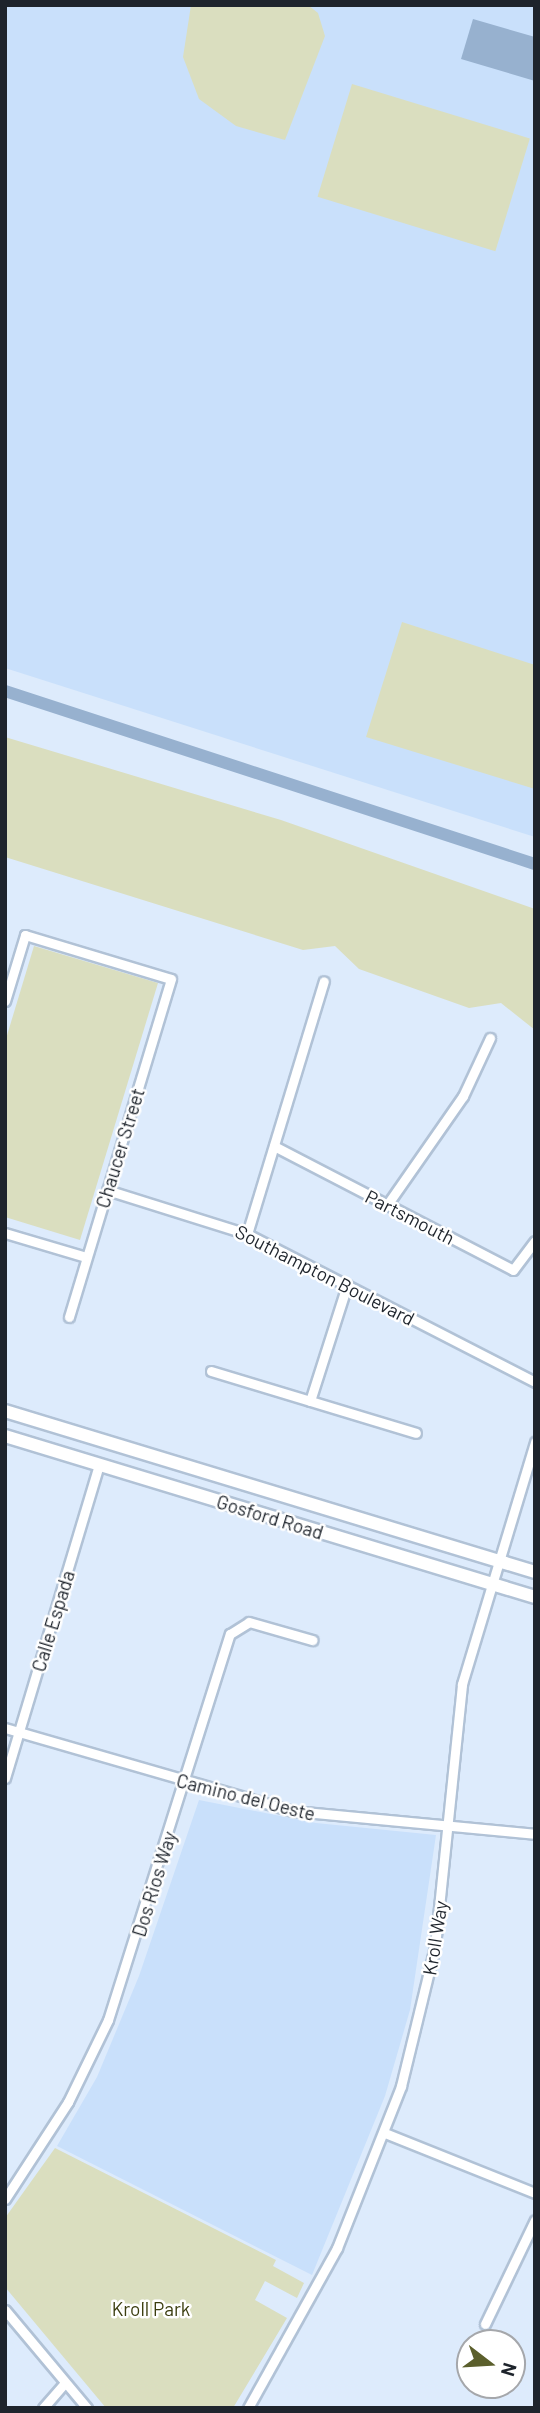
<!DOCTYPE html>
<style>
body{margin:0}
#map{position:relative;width:540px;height:2413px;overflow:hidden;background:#ddebfc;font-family:Barlow,sans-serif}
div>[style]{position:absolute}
.built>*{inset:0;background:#c9e0fb}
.green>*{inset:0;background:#dadebf;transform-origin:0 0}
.water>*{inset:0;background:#97b1cf}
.canal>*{height:12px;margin:-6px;padding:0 6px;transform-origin:6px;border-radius:6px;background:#97b1cf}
.roads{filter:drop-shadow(2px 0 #b1c2d6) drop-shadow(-2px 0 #b1c2d6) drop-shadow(0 2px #b1c2d6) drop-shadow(0 -2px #b1c2d6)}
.minor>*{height:9px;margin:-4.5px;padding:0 4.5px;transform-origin:4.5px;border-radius:4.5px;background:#fff}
.secondary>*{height:12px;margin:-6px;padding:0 6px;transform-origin:6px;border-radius:6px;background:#fff}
span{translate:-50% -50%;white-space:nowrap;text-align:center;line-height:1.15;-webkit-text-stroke:5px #fff;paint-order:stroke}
.street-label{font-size:19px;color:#1e242c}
.park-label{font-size:19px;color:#3b3d0f}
.frame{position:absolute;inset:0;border:7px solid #1e242c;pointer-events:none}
.north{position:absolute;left:456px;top:2329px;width:70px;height:70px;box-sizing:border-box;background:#fff;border:2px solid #a5a7ab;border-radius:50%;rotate:107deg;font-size:19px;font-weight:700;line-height:28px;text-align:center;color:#1e242c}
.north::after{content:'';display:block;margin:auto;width:24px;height:32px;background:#5b5f2c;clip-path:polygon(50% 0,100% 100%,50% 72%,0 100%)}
</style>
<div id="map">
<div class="built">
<div style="clip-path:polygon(5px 5px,535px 5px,535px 837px,5px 668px)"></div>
<div style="clip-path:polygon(199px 1800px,316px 1823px,436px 1835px,410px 2010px,385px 2096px,312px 2275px,57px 2146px,97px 2077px,139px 1976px)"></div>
</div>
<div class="green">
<div style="clip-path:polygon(191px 5px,308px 5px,318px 13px,325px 36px,285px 140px,236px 126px,199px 99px,183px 57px)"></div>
<div style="left:352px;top:84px;width:186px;height:118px;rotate:17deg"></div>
<div style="clip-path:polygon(402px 622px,535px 665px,535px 789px,366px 737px)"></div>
<div style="clip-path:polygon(5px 737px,281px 820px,535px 909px,535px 1030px,501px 1003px,469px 1008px,359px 969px,335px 946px,303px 950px,5px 857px)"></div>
<div style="clip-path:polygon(34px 946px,158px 983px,80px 1240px,5px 1217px,5px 1042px)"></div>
<div style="clip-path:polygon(55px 2148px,276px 2260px,273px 2266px,304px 2283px,297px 2298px,265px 2281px,255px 2300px,287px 2318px,233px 2408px,106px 2408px,5px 2287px,5px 2218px)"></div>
</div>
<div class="water">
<div style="clip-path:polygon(473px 19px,535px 37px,535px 81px,461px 59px)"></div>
</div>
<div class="canal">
<div style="left:5px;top:691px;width:558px;rotate:18.08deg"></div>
</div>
<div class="roads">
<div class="minor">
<div style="left:5px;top:1001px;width:69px;rotate:-73.1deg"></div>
<div style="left:25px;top:935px;width:152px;rotate:16.8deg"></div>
<div style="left:171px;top:979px;width:353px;rotate:106.8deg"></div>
<div style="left:274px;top:1146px;width:269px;rotate:27.4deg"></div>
<div style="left:513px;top:1270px;width:36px;rotate:-53deg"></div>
<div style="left:107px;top:1190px;width:147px;rotate:17.4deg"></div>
<div style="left:247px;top:1234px;width:324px;rotate:27.2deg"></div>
<div style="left:387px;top:1205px;width:133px;rotate:-55.1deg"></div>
<div style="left:463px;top:1096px;width:64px;rotate:-65deg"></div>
<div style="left:5px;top:1233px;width:84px;rotate:16.5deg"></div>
<div style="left:247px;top:1234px;width:264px;rotate:-73.1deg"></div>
<div style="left:211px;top:1371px;width:214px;rotate:16.8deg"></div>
<div style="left:310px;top:1401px;width:122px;rotate:-72.3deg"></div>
<div style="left:5px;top:1728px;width:300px;rotate:16.1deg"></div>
<div style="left:293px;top:1811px;width:243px;rotate:5.4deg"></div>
<div style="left:5px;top:1778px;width:328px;rotate:-73.3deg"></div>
<div style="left:385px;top:2133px;width:162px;rotate:21.8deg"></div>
<div style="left:5px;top:2199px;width:116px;rotate:-57deg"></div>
<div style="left:68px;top:2102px;width:91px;rotate:-64deg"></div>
<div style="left:108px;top:2020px;width:405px;rotate:-72.5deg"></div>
<div style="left:230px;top:1634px;width:22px;rotate:-32deg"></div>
<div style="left:249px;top:1622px;width:66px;rotate:15.9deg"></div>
<div style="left:5px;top:2310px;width:128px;rotate:50.1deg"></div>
<div style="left:485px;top:2324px;width:115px;rotate:-64.3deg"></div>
<div style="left:43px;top:2408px;width:32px;rotate:-49deg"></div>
<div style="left:248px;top:2408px;width:183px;rotate:-60.9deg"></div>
<div style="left:337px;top:2248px;width:174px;rotate:-68.4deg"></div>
<div style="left:401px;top:2086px;width:144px;rotate:-76.3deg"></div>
<div style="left:435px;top:1946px;width:263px;rotate:-84.1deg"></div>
<div style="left:462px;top:1684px;width:253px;rotate:-73.2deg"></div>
</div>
<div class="secondary">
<div style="left:5px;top:1411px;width:554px;rotate:16.9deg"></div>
<div style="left:5px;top:1436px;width:554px;rotate:16.9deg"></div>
</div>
</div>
<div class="street-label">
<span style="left:120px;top:1148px;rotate:-73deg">Chaucer Street</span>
<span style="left:410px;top:1217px;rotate:27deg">Partsmouth</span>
<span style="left:325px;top:1275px;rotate:27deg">Southampton Boulevard</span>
<span style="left:270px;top:1517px;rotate:17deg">Gosford Road</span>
<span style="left:53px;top:1621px;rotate:-73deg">Calle Espada</span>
<span style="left:246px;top:1797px;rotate:14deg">Camino del Oeste</span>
<span style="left:154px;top:1884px;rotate:-73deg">Dos Rios Way</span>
<span style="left:435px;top:1938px;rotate:-81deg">Kroll Way</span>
</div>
<div class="park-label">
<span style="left:151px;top:2309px">Kroll Park</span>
</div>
<div class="frame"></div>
<div class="north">N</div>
</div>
